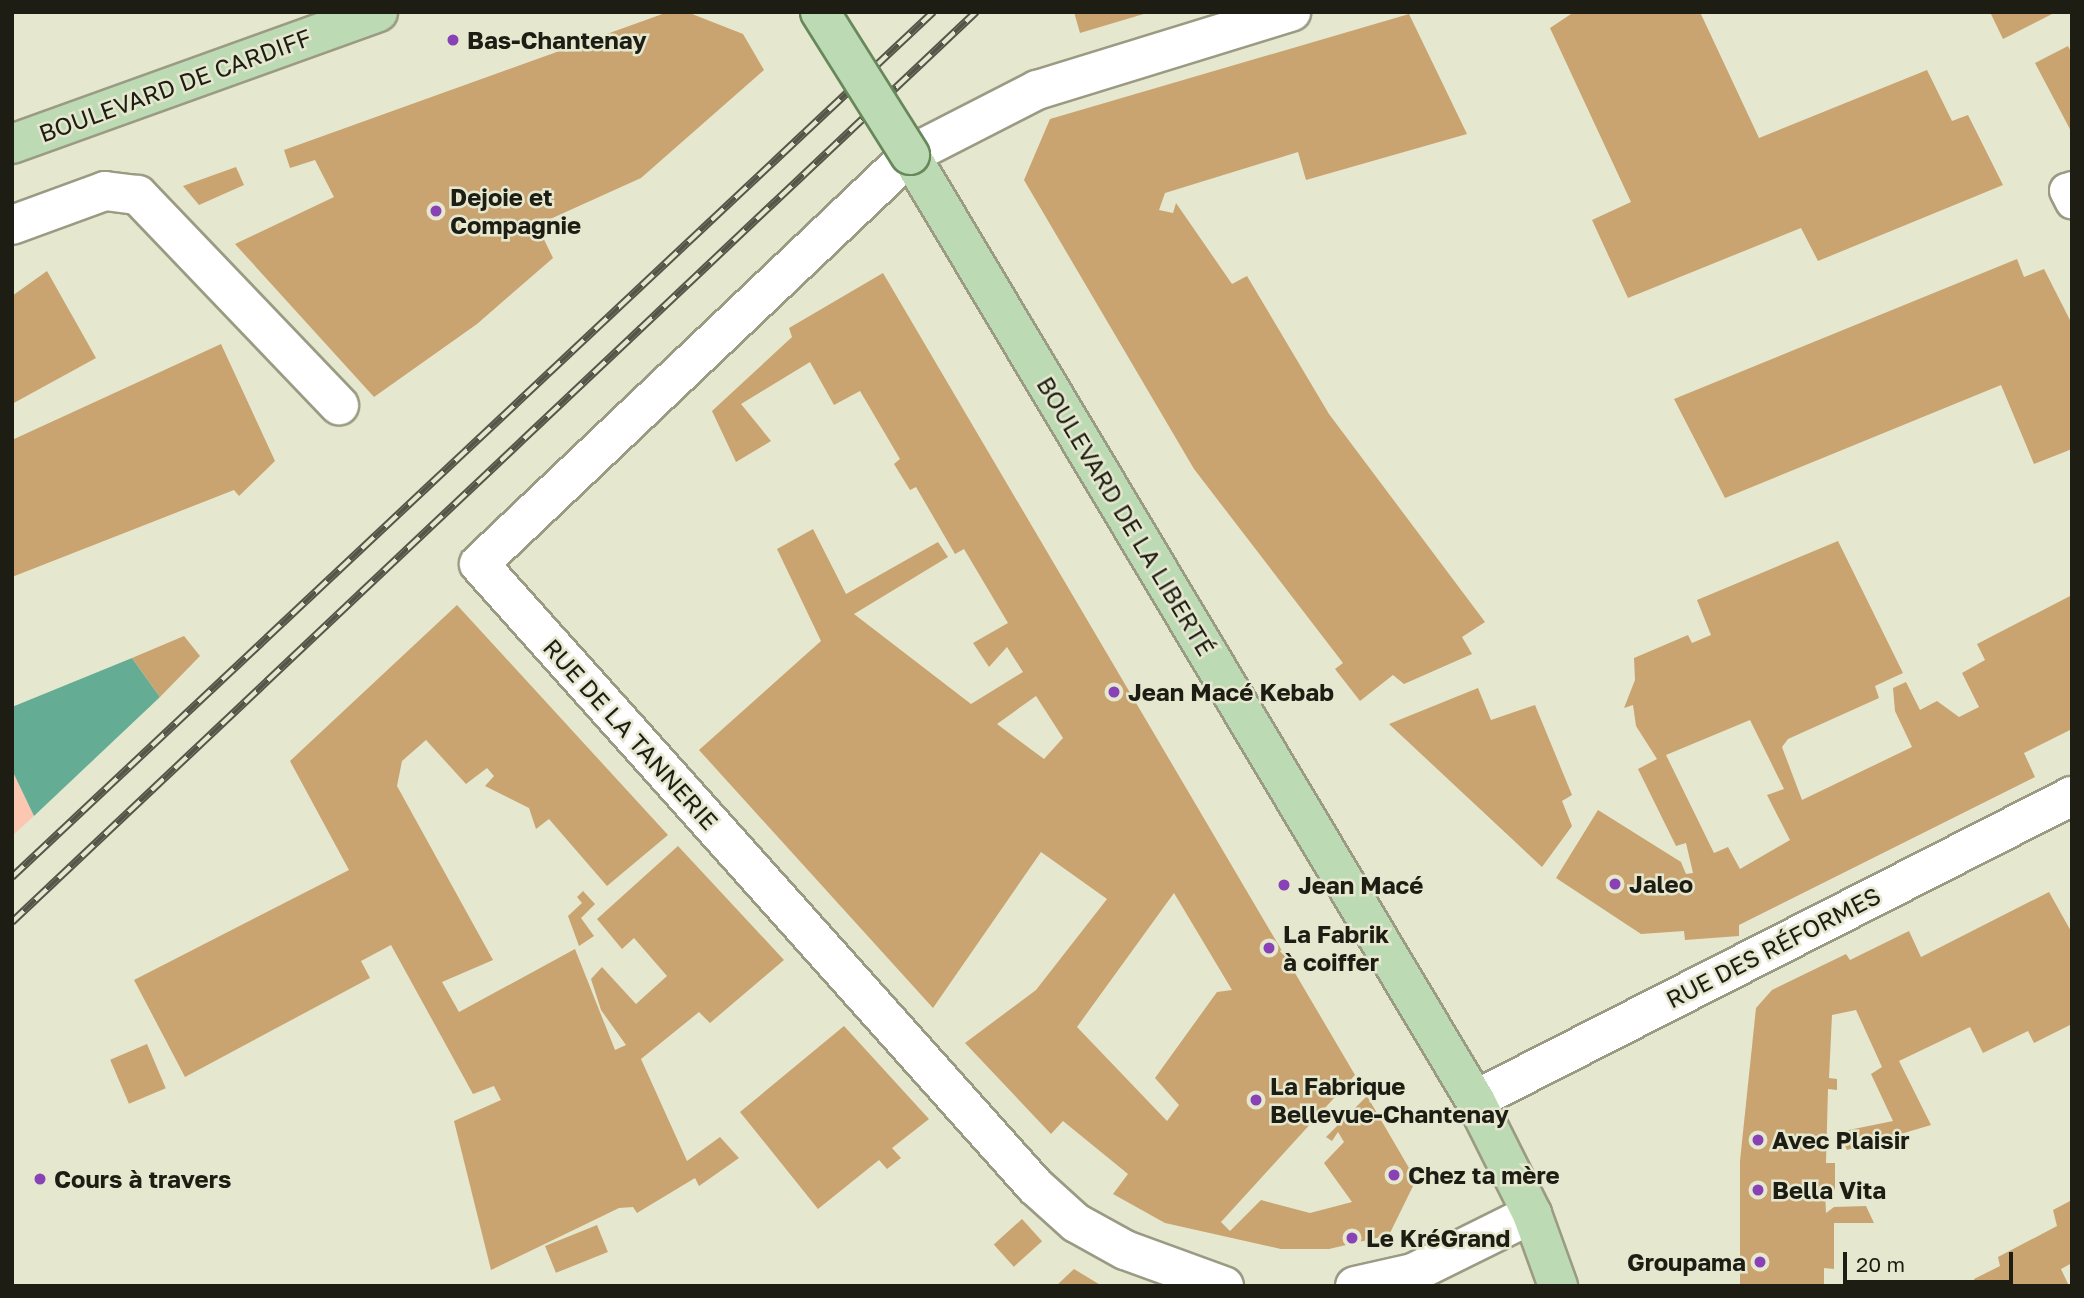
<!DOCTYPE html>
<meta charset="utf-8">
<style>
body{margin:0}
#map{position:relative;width:2084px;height:1298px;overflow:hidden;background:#e6e7cf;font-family:"Golos Text",sans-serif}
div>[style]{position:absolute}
.green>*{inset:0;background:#fcc7b1}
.water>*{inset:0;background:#64ac94}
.building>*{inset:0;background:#c9a470;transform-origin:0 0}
.roads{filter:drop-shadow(2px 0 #9b9b84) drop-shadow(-2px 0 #9b9b84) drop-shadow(0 2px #9b9b84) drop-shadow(0 -2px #9b9b84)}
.service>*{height:33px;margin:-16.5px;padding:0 16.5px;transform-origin:16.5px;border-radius:16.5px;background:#fff}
.minor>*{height:38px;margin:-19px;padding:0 19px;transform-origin:19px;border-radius:19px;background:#fff}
.primary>*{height:38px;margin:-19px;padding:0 19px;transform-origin:19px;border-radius:19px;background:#bcdab3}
.rail>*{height:8px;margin-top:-4px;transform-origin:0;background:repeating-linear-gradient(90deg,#e6e7cf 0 16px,#555648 0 32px);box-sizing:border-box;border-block:2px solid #555648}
.bridges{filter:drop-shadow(2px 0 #67885b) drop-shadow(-2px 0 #67885b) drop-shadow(0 2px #67885b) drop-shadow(0 -2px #67885b)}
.primary-bridge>*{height:38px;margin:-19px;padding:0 19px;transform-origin:19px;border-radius:19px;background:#bcdab3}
.dots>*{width:19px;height:19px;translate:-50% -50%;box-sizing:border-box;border:4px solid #e6e7cf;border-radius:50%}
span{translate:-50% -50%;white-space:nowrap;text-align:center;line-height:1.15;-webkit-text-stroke:5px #e6e7cf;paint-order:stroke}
.poi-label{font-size:24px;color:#1d1d14;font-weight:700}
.left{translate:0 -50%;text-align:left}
.right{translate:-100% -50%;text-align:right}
.street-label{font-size:24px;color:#1d1d14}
.frame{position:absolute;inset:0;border:14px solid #1d1d14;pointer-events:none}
.scale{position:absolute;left:1843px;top:1252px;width:170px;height:32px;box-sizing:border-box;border:4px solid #1d1d14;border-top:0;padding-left:9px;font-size:21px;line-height:24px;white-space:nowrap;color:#1d1d14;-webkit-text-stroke:5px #e6e7cf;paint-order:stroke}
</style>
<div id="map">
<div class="green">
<div style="clip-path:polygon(12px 770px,34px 816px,12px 836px)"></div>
</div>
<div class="water">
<div style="clip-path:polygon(132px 658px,160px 697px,34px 816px,12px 770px,12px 707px)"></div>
</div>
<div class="building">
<div style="clip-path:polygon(668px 12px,687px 12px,743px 34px,764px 70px,641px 178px,537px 225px,553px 258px,477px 324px,374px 397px,235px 244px,334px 197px,315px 160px,290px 168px,284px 150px)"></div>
<div style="clip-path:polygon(1074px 12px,1147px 12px,1147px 13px,1080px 33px)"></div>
<div style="clip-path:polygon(1574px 12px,1700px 12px,1759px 138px,1927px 70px,1952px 121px,1968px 115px,2003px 185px,1818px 261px,1801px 228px,1628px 298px,1592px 220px,1631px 202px,1550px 28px)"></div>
<div style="clip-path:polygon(1990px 12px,2056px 12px,2003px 39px)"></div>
<div style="clip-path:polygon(1409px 14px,1467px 134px,1306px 180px,1298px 152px,1165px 193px,1159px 210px,1173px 213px,1176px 203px,1232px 284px,1247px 276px,1329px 414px,1485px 622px,1462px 637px,1472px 654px,1404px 684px,1393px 675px,1360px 701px,1335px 669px,1343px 663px,1194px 469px,1024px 180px,1050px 119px)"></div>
<div style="clip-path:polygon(2068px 46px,2072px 54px,2072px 133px,2035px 63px)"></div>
<div style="clip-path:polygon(236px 167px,244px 185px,199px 205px,183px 186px)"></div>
<div style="clip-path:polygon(2017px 259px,2024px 277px,2044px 269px,2072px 324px,2072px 449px,2034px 464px,2001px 385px,1725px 498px,1674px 399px)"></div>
<div style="clip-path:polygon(47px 271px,96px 358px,12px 404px,12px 296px)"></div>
<div style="clip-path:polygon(evenodd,883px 273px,1355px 1075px,1221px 1222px,1230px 1231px,1261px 1200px,1310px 1213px,1352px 1202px,1324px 1163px,1344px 1142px,1338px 1132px,1332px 1141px,1326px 1137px,1367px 1096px,1416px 1180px,1389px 1235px,1329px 1249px,1281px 1249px,1165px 1223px,1113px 1194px,1128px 1174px,1063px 1121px,1051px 1134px,965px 1043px,1036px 990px,1107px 899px,1041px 852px,933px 1008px,699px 750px,821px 641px,777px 549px,813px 529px,846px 594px,938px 542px,948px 557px,854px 614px,971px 704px,1023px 672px,1007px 647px,989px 667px,973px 643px,1008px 623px,964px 549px,955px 554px,916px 487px,910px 490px,894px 464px,900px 459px,860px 391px,834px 405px,810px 362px,741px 404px,771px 441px,736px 462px,712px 411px,792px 337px,789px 328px,883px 273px,1036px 696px,1063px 738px,1044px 759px,997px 724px,1036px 696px,883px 273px,1174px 893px,1232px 990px,1217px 992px,1155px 1078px,1179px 1105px,1167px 1121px,1077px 1027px,1174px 893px)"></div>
<div style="clip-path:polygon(221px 344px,275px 461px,239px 496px,234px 490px,12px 577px,12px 440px)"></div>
<div style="clip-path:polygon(evenodd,1838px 541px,1903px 673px,1875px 686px,1879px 698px,1788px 739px,1782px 747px,1802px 800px,1912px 747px,1895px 711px,1893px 688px,1906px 682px,1920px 710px,1937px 701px,1959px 717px,1979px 707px,1962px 673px,1985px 660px,1977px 644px,2072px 595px,2072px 729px,2024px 753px,2035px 777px,1739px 925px,1739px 936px,1685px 940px,1684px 931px,1641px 934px,1556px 878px,1598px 810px,1681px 862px,1686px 874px,1693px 873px,1686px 843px,1676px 846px,1638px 769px,1657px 759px,1636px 726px,1633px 705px,1624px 708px,1635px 680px,1634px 658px,1688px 635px,1692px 643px,1711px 635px,1697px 600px,1838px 541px,1750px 720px,1784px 789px,1767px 795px,1790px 840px,1740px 869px,1728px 847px,1714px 853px,1666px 755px,1750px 720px)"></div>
<div style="clip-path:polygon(457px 605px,668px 835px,607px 886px,549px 819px,536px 829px,529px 808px,485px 786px,494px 776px,487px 768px,466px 784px,426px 740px,402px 761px,397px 786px,493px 960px,442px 982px,459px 1012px,575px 949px,615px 1050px,626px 1045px,601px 1010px,591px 979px,602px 967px,636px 1004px,667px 976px,634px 938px,622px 949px,597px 919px,678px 846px,784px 960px,710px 1023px,699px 1012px,641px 1059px,687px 1161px,720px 1137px,739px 1158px,699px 1186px,695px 1178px,637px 1213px,633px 1207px,619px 1208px,491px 1270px,454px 1121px,501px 1100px,494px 1086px,473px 1094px,391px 945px,361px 961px,370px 978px,185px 1077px,134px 980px,349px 870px,290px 761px)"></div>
<div style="clip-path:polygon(184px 636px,200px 656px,160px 697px,132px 658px)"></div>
<div style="clip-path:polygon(1478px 688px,1491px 720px,1535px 705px,1572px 795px,1562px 801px,1572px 826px,1542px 867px,1389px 724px)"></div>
<div style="clip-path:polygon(583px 891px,595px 904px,581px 918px,594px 936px,579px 946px,568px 916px,582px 903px,577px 897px)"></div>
<div style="clip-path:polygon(2049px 892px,2072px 933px,2072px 1024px,2034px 1043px,2028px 1031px,1983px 1053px,1970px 1027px,1899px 1061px,1931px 1125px,1847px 1150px,1839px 1132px,1893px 1121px,1871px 1074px,1882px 1067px,1856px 1010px,1832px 1015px,1829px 1078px,1837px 1079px,1837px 1090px,1828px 1089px,1826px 1163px,1835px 1163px,1835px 1190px,1825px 1190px,1826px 1213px,1834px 1207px,1866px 1206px,1874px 1223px,1834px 1223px,1834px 1269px,1824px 1268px,1824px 1286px,1740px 1286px,1740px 1161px,1756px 1008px,1772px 990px,1846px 954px,1850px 960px,1909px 931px,1921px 957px)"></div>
<div style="clip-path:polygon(844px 1026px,929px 1119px,892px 1148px,901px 1158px,887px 1169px,879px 1160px,818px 1209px,740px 1112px)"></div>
<div style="left:147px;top:1044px;width:48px;height:40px;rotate:67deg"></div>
<div style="clip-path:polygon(2072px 1200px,2072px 1263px,2061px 1269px,2069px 1286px,1977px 1286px,1974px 1279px,2000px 1266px,1998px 1257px,2057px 1226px,2053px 1210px)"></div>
<div style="left:1022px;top:1219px;width:30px;height:38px;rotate:48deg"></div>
<div style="left:597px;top:1225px;width:29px;height:56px;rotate:68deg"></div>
<div style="clip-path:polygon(1074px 1269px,1102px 1286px,1056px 1286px)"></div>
</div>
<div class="roads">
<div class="service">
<div style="left:2072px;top:188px;width:6px;rotate:162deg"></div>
<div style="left:2066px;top:190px;width:13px;rotate:63deg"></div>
</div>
<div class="minor">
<div style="left:12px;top:225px;width:99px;rotate:-20.1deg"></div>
<div style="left:105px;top:191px;width:33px;rotate:7deg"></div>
<div style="left:138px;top:195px;width:291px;rotate:46.3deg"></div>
<div style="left:1475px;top:1100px;width:670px;rotate:-26.99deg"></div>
<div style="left:1224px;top:1286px;width:105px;rotate:-160deg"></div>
<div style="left:1125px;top:1250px;width:56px;rotate:-151.1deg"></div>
<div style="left:1076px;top:1223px;width:55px;rotate:-137.9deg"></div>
<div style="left:1035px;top:1186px;width:834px;rotate:-131.79deg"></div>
<div style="left:479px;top:564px;width:594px;rotate:-43.5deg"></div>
<div style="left:910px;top:155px;width:143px;rotate:-27.1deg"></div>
<div style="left:1037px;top:90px;width:266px;rotate:-17.1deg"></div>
<div style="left:1355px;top:1286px;width:59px;rotate:-12.6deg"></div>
<div style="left:1413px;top:1273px;width:133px;rotate:-26.4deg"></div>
</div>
<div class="primary">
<div style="left:12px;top:144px;width:389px;rotate:-19.8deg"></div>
<div style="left:910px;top:155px;width:1101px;rotate:59.13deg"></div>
<div style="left:1475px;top:1100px;width:127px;rotate:63.4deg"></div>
<div style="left:1532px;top:1214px;width:77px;rotate:70.1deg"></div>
</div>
</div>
<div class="rail">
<div style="left:12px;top:877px;width:1264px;rotate:-43.2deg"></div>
<div style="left:12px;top:922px;width:1326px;rotate:-43.35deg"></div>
</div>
<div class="bridges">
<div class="primary-bridge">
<div style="left:820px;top:12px;width:169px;rotate:57.8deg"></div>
</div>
</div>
<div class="dots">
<div style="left:453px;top:40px;background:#8842b6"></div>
<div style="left:436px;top:211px;background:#8842b6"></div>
<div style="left:1114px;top:692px;background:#8842b6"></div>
<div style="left:1615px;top:884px;background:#8842b6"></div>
<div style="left:1284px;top:885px;background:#8842b6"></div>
<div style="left:1269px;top:948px;background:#8842b6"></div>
<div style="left:1256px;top:1100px;background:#8842b6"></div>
<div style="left:1758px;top:1140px;background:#8842b6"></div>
<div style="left:1394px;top:1175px;background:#8842b6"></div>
<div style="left:40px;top:1179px;background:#8842b6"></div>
<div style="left:1758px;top:1190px;background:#8842b6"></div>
<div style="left:1352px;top:1238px;background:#8842b6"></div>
<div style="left:1760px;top:1262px;background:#8842b6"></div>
</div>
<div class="poi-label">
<span class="left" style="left:467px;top:40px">Bas-Chantenay</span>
<span class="left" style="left:450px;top:211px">Dejoie et<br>Compagnie</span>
<span class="left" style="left:1128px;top:692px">Jean Macé Kebab</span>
<span class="left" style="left:1629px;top:884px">Jaleo</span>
<span class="left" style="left:1298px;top:885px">Jean Macé</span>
<span class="left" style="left:1283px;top:948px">La Fabrik<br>à coiffer</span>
<span class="left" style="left:1270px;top:1100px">La Fabrique<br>Bellevue-Chantenay</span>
<span class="left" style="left:1772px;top:1140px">Avec Plaisir</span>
<span class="left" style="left:1408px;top:1175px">Chez ta mère</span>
<span class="left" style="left:54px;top:1179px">Cours à travers</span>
<span class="left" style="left:1772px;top:1190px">Bella Vita</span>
<span class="left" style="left:1366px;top:1238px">Le KréGrand</span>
<span class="right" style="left:1746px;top:1262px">Groupama</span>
</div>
<div class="street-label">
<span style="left:175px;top:85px;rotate:-20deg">BOULEVARD DE CARDIFF</span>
<span style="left:1126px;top:516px;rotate:59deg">BOULEVARD DE LA LIBERTÉ</span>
<span style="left:631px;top:734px;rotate:48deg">RUE DE LA TANNERIE</span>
<span style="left:1773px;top:947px;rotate:-27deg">RUE DES RÉFORMES</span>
</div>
<div class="frame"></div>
<div class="scale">20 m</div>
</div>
